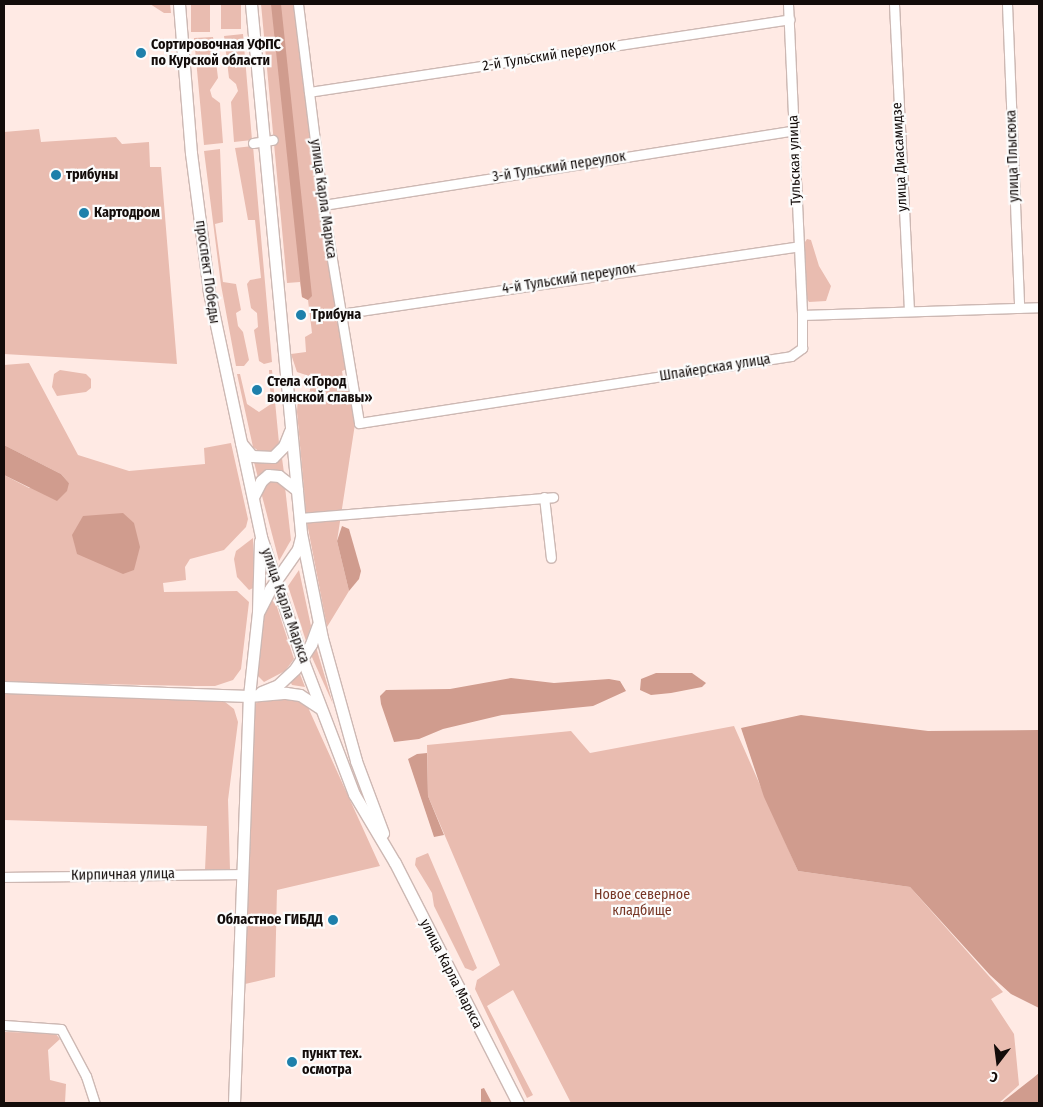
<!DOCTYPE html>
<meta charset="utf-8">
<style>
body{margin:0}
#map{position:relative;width:1043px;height:1107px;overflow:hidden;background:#ffeae4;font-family:"Fira Sans Condensed",sans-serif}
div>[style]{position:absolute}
.green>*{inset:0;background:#e9bcb0;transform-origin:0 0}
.forest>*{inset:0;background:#d09c8e}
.roads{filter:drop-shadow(1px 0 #cdb8b3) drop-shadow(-1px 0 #cdb8b3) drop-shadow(0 1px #cdb8b3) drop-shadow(0 -1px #cdb8b3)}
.minor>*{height:9px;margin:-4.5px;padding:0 4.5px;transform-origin:4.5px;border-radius:4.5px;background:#fff}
.major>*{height:11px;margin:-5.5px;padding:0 5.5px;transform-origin:5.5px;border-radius:5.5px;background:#fff}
.dots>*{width:14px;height:14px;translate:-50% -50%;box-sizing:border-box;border:2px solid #fcfcfc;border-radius:50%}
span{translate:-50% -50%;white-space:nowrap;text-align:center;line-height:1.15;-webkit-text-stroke:4.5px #fcfcfc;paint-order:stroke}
.poi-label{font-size:14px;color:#130c0a;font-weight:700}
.left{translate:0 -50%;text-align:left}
.right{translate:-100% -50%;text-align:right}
.street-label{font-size:14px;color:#130c0a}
.park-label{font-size:14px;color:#773625}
.frame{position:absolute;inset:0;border:5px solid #130c0a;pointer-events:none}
.north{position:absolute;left:973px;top:1037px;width:50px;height:50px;-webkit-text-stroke:4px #fcfcfc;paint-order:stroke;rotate:195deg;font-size:14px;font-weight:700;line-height:20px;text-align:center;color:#130c0a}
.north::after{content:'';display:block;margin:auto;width:18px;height:22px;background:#130c0a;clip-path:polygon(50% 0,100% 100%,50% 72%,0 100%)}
</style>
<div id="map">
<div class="green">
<div style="clip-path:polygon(150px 4px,170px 4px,171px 13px,164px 13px)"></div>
<div style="left:191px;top:4px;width:19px;height:28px"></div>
<div style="left:221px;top:4px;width:20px;height:25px"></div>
<div style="clip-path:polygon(261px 4px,295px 4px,347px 369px,342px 371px,345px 391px,350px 391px,355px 424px,337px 541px,349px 591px,327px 627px,307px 523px,297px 412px,298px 395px,310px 391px,309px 376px,297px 372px,291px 354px,306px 352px,305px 337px,312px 333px,308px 300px,302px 297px,300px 282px,287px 283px)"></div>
<div style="clip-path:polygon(243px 34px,252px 140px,234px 142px,231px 102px,238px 91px,236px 84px,229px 78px,224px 36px)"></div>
<div style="clip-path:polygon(213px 37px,218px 78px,210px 90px,212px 97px,220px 103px,223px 143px,204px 145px,194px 38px)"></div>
<div style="clip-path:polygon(39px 129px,41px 142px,116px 137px,122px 144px,149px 142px,150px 167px,161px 167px,177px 364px,4px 354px,4px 132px)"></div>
<div style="clip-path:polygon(253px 146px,272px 362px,264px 364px,259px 361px,254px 330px,258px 327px,257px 313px,251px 308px,247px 284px,250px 280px,261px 278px,255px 220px,248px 220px,235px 148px)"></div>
<div style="clip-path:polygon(220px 149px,223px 222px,215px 224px,223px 282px,236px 284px,241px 310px,236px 313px,238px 326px,243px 332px,249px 360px,244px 366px,236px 366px,221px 285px,204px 151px)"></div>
<div style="clip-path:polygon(807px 239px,811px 240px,819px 266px,831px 286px,826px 301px,809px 302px,806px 297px,801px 248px)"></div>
<div style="clip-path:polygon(29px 363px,78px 455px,129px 471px,205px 464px,204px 448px,231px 443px,248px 519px,246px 527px,224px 550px,190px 559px,185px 567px,186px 580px,163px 583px,164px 592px,237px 591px,249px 602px,241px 669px,233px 680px,215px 686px,192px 686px,4px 682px,4px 475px,29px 488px,69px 483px,61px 474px,4px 445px,4px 365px)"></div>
<div style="clip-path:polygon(60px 370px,86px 374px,91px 379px,91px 388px,86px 392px,57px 396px,52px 387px,54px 374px)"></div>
<div style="clip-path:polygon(269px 370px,272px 370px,279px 443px,270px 452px,260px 452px,253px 447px,237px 374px,240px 374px,247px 404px,259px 412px,271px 404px)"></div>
<div style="clip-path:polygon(282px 458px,284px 473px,268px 470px,258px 478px,254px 462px,270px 464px)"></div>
<div style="clip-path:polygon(274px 480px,285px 487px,291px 540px,279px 561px,261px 492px,265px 483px)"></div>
<div style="clip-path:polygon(253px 538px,254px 573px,253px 588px,249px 590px,237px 577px,234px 559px,236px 551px)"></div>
<div style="clip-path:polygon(299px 570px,311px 626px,306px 641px,288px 586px)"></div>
<div style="clip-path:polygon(270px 598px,276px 604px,294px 659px,285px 671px,264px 682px,257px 675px,257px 659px,267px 601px)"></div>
<div style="clip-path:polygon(316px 647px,333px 704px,311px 655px)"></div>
<div style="clip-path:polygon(300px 674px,305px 687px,292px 685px,290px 681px)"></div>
<div style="clip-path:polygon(4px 691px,220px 698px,234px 709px,238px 722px,228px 800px,230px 870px,205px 870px,207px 826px,4px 820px)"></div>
<div style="clip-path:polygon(263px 699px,294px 699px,306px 703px,380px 866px,277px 890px,275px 977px,245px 984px,245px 803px,252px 712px,255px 704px)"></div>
<div style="clip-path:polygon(734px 726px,798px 871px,910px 887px,1003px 992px,991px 999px,1014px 1034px,1019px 1085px,999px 1103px,571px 1103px,513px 990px,487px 1006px,533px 1095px,527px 1098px,475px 989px,477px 980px,500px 965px,428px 796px,427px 745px,571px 731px,590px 753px)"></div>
<div style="clip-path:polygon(428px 853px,477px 968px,473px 971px,465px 968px,434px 906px,432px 893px,415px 865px,416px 858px)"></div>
<div style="clip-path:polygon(4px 1032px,55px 1033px,60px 1039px,48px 1050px,50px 1080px,66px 1084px,65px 1103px,4px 1103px)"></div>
</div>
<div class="forest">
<div style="clip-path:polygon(271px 4px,281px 4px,312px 296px,308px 300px,302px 297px)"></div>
<div style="clip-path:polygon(4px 445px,61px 474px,69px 483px,67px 491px,57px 501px,4px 475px)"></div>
<div style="clip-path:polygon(123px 513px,134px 523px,140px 547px,134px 570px,123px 574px,77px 554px,72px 535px,83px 516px)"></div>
<div style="clip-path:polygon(342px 526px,349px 529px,361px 571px,359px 579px,349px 591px,337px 541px)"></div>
<div style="clip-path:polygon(656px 673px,692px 673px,706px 683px,702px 687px,671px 693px,651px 695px,640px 690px,641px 679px)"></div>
<div style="clip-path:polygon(511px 678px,554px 683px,609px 679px,620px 681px,626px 691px,593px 706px,502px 715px,443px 729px,419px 739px,394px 742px,381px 704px,380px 696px,386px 690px,450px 689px)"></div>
<div style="clip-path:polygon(801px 715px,928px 731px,1039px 730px,1039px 1008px,1011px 994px,990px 975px,910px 887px,798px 871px,764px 797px,741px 728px)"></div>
<div style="clip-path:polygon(427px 753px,428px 796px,444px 835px,434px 837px,408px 759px,417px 754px)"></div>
<div style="clip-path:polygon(1039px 1073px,1039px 1103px,1001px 1103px,1033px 1078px)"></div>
<div style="clip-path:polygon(484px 1088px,492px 1103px,481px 1103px,481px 1089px)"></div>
</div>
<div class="roads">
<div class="minor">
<div style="left:298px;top:4px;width:203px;rotate:82.9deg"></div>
<div style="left:323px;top:205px;width:221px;rotate:80.6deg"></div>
<div style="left:359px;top:423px;width:437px;rotate:-8.8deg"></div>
<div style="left:791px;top:356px;width:14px;rotate:-36deg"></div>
<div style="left:802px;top:348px;width:33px;rotate:-90deg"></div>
<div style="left:802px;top:315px;width:237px;rotate:-1.9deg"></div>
<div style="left:788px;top:4px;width:311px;rotate:87.4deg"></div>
<div style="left:894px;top:4px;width:306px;rotate:87.2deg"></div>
<div style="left:1007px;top:4px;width:304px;rotate:87.7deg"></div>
<div style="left:309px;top:92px;width:486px;rotate:-8.6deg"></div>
<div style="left:253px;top:143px;width:20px;rotate:-9deg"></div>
<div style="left:323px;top:205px;width:477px;rotate:-9deg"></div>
<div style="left:340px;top:314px;width:463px;rotate:-8.4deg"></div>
<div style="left:544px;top:497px;width:61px;rotate:83.5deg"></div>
<div style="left:300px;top:518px;width:254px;rotate:-4.7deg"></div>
<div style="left:4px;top:877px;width:239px;rotate:-0.7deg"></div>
<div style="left:4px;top:1025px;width:57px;rotate:4deg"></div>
<div style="left:61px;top:1029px;width:53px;rotate:62deg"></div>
<div style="left:86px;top:1076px;width:28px;rotate:72deg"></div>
</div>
<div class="major">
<div style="left:179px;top:4px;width:149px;rotate:85.4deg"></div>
<div style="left:191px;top:153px;width:140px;rotate:82.6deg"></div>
<div style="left:209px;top:292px;width:250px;rotate:78deg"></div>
<div style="left:261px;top:537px;width:128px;rotate:71.3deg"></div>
<div style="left:302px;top:658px;width:146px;rotate:69.1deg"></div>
<div style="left:354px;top:794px;width:80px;rotate:59.3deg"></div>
<div style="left:395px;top:863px;width:270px;rotate:62.9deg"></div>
<div style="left:251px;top:4px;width:531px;rotate:84.6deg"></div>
<div style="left:301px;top:533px;width:107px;rotate:78.7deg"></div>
<div style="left:322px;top:638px;width:128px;rotate:74.5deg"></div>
<div style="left:356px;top:761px;width:77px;rotate:69.4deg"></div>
<div style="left:241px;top:443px;width:17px;rotate:50deg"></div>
<div style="left:252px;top:456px;width:21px;rotate:3deg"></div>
<div style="left:273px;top:457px;width:16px;rotate:-45deg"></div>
<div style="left:284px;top:446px;width:16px;rotate:-68deg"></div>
<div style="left:253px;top:497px;width:18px;rotate:-63deg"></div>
<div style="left:261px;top:481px;width:9px;rotate:-41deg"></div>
<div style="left:268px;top:475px;width:11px;rotate:5deg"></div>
<div style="left:279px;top:476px;width:23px;rotate:38deg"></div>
<div style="left:259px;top:611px;width:25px;rotate:-63deg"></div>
<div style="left:270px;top:589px;width:49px;rotate:-55deg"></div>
<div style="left:298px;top:549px;width:12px;rotate:-76deg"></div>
<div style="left:4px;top:687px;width:245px;rotate:2.1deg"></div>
<div style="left:249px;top:696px;width:37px;rotate:-5deg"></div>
<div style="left:286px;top:693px;width:14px;rotate:8deg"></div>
<div style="left:300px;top:695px;width:24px;rotate:33deg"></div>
<div style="left:261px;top:692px;width:18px;rotate:-22deg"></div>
<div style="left:278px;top:685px;width:23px;rotate:-43deg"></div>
<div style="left:295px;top:669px;width:30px;rotate:-57deg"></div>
<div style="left:311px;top:644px;width:20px;rotate:-70deg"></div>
<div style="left:234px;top:1103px;width:407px;rotate:-87.9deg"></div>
<div style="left:249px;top:696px;width:84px;rotate:-83.9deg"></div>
<div style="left:258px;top:612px;width:71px;rotate:-88.4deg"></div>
</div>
</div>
<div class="dots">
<div style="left:141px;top:53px;background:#1e80ab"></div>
<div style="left:56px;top:175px;background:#1e80ab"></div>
<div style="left:84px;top:213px;background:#1e80ab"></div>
<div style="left:301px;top:315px;background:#1e80ab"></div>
<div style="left:257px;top:390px;background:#1e80ab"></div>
<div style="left:333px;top:920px;background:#1e80ab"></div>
<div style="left:292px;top:1062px;background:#1e80ab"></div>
</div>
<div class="poi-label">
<span class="left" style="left:151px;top:53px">Сортировочная УФПС<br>по Курской области</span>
<span class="left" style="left:66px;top:175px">трибуны</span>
<span class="left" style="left:94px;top:213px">Картодром</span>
<span class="left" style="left:311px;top:315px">Трибуна</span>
<span class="left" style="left:267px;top:390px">Стела «Город<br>воинской славы»</span>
<span class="right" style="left:323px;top:920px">Областное ГИБДД</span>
<span class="left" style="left:302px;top:1062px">пункт тех.<br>осмотра</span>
</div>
<div class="street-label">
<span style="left:549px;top:56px;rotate:-9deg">2-й Тульский переулок</span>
<span style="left:1013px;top:156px;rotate:-92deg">улица Плысюка</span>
<span style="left:900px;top:157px;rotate:-93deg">улица Диасамидзе</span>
<span style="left:795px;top:160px;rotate:-92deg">Тульская улица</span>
<span style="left:559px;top:167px;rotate:-9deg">3-й Тульский переулок</span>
<span style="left:323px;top:199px;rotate:82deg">улица Карла Маркса</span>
<span style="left:207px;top:272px;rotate:82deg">проспект Победы</span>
<span style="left:569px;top:279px;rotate:-9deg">4-й Тульский переулок</span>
<span style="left:715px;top:368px;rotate:-9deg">Шпайерская улица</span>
<span style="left:285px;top:606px;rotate:71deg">улица Карла Маркса</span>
<span style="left:123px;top:875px;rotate:-1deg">Кирпичная улица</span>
<span style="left:451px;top:974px;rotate:63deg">улица Карла Маркса</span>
</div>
<div class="park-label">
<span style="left:642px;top:903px">Новое северное<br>кладбище</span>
</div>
<div class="frame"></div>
<div class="north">С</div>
</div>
